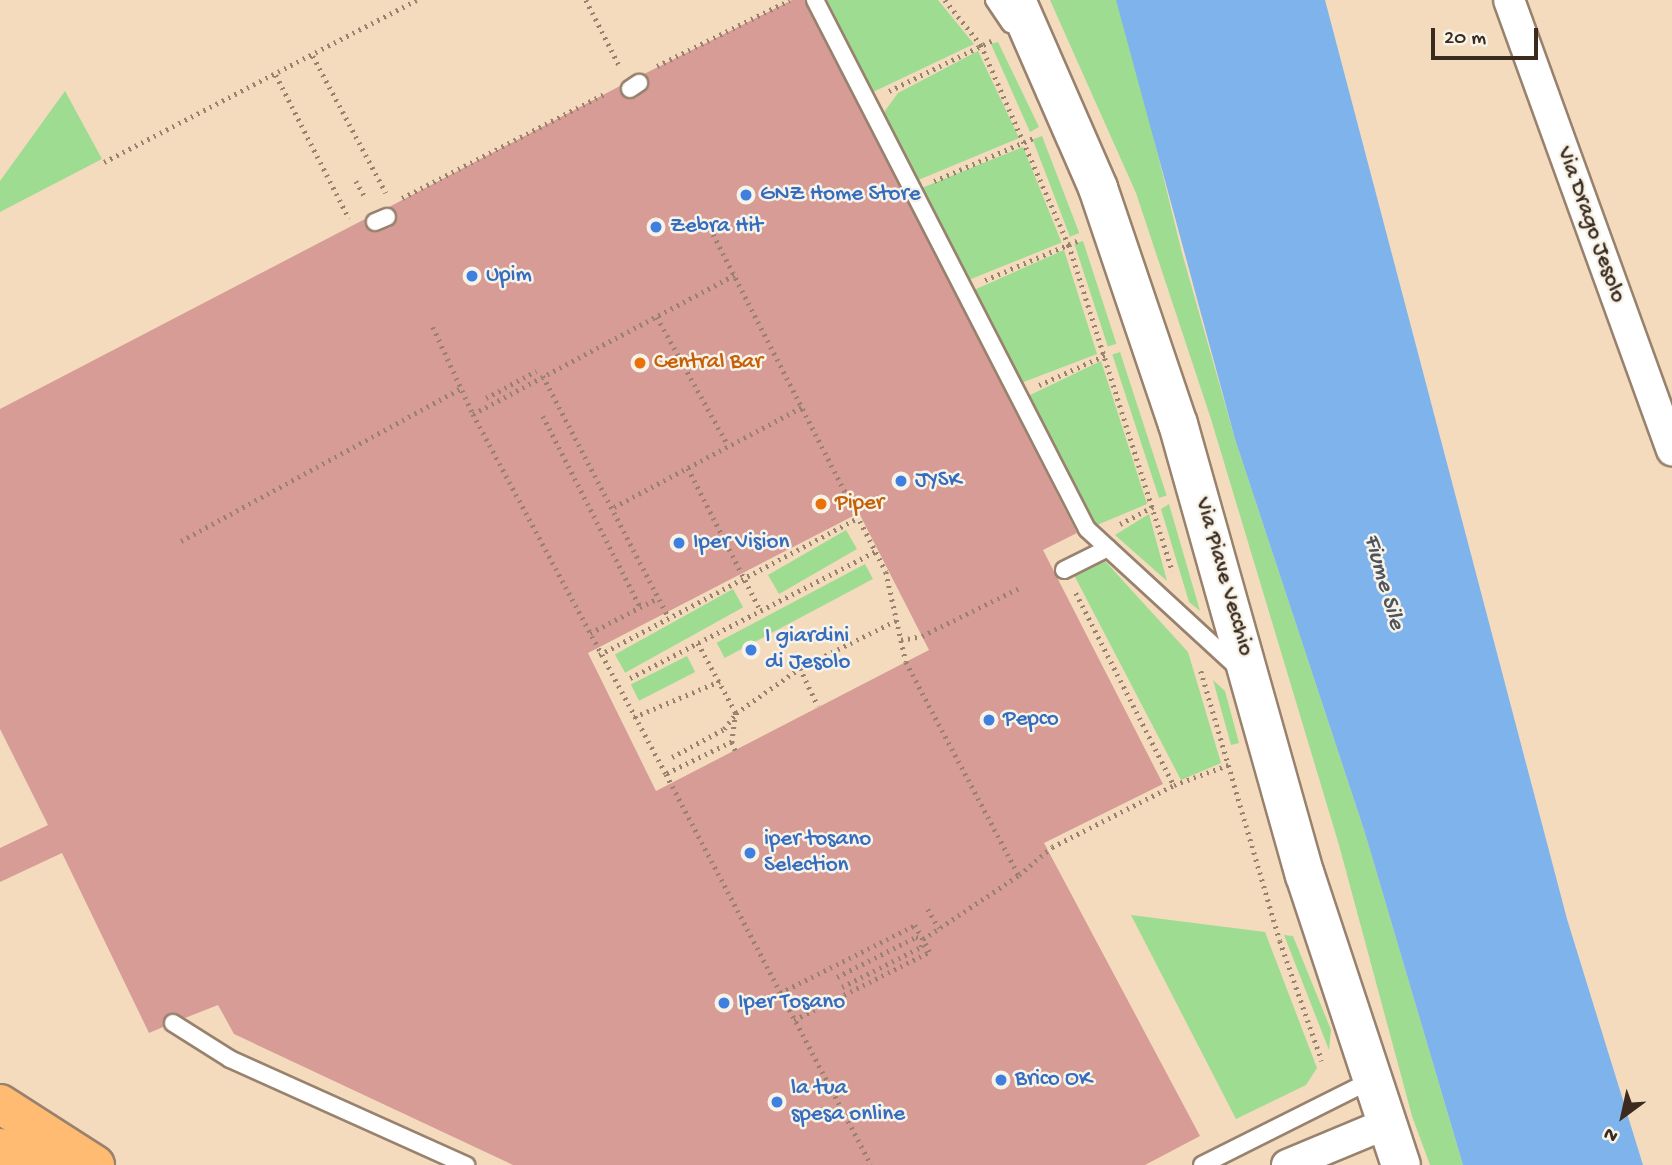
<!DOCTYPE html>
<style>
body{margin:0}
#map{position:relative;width:1672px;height:1165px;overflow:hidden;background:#f4dbbe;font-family:"Gochi Hand",sans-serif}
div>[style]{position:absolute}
.green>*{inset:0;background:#9ddc91;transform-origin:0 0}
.water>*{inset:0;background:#7eb3ec}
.building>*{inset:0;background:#d79c96}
.path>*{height:4.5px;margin-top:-2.25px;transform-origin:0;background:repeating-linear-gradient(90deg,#98826e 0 2px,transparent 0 7px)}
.roads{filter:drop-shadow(2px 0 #98826e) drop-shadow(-2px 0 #98826e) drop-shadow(0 2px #98826e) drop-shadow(0 -2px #98826e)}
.service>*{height:16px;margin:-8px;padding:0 8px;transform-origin:8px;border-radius:8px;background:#fff}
.minor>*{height:30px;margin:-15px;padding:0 15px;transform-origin:15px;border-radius:15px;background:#fff}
.tertiary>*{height:38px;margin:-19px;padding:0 19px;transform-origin:19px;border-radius:19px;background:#fff}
.primary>*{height:38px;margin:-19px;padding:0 19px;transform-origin:19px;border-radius:19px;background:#ffbb71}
.dots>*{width:19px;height:19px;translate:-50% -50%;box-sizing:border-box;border:4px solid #f7f3e8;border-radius:50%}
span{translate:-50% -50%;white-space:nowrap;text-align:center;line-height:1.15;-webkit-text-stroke:5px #f7f3e8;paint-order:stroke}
.shop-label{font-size:23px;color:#366cbe}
.left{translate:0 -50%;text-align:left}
.street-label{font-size:23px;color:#3b2a1e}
.food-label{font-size:23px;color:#c56008}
.water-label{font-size:24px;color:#4f535c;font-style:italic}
.north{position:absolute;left:1588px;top:1081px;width:70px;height:70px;-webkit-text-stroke:5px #f7f3e8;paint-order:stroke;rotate:213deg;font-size:19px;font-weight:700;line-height:28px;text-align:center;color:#3b2a1e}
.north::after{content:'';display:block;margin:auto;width:24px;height:32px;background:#3b2a1e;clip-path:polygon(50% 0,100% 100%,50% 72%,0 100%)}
.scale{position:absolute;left:1431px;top:28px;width:107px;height:32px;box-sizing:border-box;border:4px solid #3b2a1e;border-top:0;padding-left:9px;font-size:21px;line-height:24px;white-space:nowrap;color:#3b2a1e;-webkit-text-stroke:5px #f7f3e8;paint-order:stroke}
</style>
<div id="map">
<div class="green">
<div style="clip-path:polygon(821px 0,938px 0,974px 44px,873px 92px)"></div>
<div style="clip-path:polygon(1050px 0,1116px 0,1124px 17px,1182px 253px,1235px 439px,1365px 833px,1463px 1165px,1430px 1165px,1412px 1116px,1339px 845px,1211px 419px,1136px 193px)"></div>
<div style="clip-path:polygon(998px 42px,1039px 127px,1030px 132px,991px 44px)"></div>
<div style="clip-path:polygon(978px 51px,1019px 138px,916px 181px,882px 115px,898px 93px)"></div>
<div style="clip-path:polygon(65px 91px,102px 159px,0 212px,0 181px)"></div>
<div style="left:1042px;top:136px;width:104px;height:10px;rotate:69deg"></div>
<div style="left:1023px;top:147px;width:103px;height:110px;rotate:68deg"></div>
<div style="left:1083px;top:241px;width:108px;height:9px;rotate:72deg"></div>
<div style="clip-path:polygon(1064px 250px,1097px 354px,1021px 383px,974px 290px)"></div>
<div style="left:1120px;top:352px;width:151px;height:8px;rotate:72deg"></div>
<div style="clip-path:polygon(1101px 361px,1147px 504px,1090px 528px,1026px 397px)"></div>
<div style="clip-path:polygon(1169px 504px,1200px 611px,1189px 602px,1161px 509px)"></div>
<div style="clip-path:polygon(1149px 514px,1167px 581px,1115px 535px)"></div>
<div style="left:846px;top:530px;width:22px;height:90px;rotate:60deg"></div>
<div style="clip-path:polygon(1105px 561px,1188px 652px,1221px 763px,1181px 780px,1074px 575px)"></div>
<div style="left:865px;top:564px;width:17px;height:168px;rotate:62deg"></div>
<div style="left:733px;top:589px;width:21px;height:135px;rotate:61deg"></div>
<div style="left:687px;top:656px;width:18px;height:63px;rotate:63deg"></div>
<div style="clip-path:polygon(1213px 680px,1225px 691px,1239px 743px,1231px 745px)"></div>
<div style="clip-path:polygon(1131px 915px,1265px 932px,1317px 1068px,1306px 1085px,1236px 1119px)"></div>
<div style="clip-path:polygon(1284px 935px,1293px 936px,1331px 1030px,1329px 1050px)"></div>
</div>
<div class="water">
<div style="clip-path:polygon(1116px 0,1325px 0,1567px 919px,1643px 1165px,1463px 1165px,1365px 833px,1235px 439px)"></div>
</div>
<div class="building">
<div style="clip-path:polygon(evenodd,792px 0,805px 0,1077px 533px,1043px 550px,1163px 784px,1044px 843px,1200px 1136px,1145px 1165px,513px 1165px,234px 1034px,218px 1005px,185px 1018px,169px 1013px,163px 1027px,149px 1033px,62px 853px,0 882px,0 848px,48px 825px,0 729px,0 409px,365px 219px,366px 227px,373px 232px,391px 227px,397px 218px,389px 207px,620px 86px,625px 98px,636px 98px,649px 87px,644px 74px,792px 0,859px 513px,929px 650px,656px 791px,588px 653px,859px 513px)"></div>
</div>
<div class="path">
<div style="left:586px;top:0;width:73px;rotate:63.1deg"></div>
<div style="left:945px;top:0;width:58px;rotate:51.3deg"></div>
<div style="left:981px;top:45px;width:219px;rotate:66.3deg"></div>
<div style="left:1069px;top:245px;width:343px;rotate:72.4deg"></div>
<div style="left:313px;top:56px;width:155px;rotate:61.9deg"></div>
<div style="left:657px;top:66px;width:148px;rotate:-26.4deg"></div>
<div style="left:276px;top:75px;width:161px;rotate:63deg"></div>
<div style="left:889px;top:91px;width:114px;rotate:-26.1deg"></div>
<div style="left:104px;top:162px;width:352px;rotate:-27.4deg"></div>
<div style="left:356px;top:181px;width:20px;rotate:60deg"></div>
<div style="left:934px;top:181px;width:111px;rotate:-23.3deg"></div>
<div style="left:402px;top:198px;width:229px;rotate:-27.2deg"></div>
<div style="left:707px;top:222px;width:393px;rotate:62.9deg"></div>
<div style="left:886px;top:572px;width:92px;rotate:77.5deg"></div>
<div style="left:906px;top:662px;width:241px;rotate:62.1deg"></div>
<div style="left:985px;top:280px;width:100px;rotate:-23deg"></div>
<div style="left:657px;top:317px;width:146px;rotate:61deg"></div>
<div style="left:433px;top:327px;width:96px;rotate:65.3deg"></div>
<div style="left:473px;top:414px;width:408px;rotate:61.8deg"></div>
<div style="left:543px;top:376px;width:273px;rotate:62.5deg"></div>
<div style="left:1039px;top:385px;width:76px;rotate:-24.2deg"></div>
<div style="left:486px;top:398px;width:57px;rotate:-28.4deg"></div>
<div style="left:473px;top:414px;width:296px;rotate:-28deg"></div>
<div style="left:543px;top:416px;width:213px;rotate:63deg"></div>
<div style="left:688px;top:468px;width:161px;rotate:63deg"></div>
<div style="left:614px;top:507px;width:213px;rotate:-28deg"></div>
<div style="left:1120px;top:524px;width:41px;rotate:-27.8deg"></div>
<div style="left:181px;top:541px;width:320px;rotate:-28.6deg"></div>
<div style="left:1076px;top:593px;width:216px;rotate:63deg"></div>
<div style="left:590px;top:633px;width:76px;rotate:-27.2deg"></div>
<div style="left:901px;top:640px;width:21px;rotate:-11deg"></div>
<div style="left:922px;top:636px;width:108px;rotate:-26.3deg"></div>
<div style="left:698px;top:643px;width:80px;rotate:61.5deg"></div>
<div style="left:736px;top:713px;width:29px;rotate:98deg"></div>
<div style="left:732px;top:742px;width:9px;rotate:69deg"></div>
<div style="left:599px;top:655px;width:293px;rotate:-27.9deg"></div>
<div style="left:800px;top:668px;width:42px;rotate:64.7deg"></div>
<div style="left:1201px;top:671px;width:281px;rotate:73.7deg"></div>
<div style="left:1280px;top:941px;width:127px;rotate:70.7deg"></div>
<div style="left:630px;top:678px;width:277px;rotate:-27.3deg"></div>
<div style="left:634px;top:717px;width:93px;rotate:-22.7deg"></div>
<div style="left:732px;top:742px;width:73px;rotate:154.1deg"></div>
<div style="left:666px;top:774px;width:441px;rotate:62.3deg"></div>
<div style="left:672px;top:757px;width:59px;rotate:-28.3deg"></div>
<div style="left:724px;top:729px;width:20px;rotate:-53deg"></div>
<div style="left:736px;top:713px;width:78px;rotate:-35.1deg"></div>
<div style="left:800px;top:668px;width:108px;rotate:-26.3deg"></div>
<div style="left:928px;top:909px;width:22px;rotate:60deg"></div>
<div style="left:837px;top:977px;width:89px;rotate:-26.9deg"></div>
<div style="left:916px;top:937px;width:7px;rotate:16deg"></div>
<div style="left:842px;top:987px;width:89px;rotate:-26.9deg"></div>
<div style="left:921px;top:947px;width:8px;rotate:-76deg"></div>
<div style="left:780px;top:993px;width:151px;rotate:-26.7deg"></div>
<div style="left:915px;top:925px;width:16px;rotate:60deg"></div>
<div style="left:923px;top:939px;width:115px;rotate:-33.7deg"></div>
<div style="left:1019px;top:875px;width:43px;rotate:-40.3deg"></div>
<div style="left:1052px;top:847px;width:137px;rotate:-26.9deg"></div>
<div style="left:1174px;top:785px;width:58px;rotate:-20.3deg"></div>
<div style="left:794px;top:1020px;width:151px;rotate:-26.7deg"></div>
<div style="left:929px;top:952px;width:14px;rotate:-115deg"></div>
</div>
<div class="roads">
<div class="service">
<div style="left:815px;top:0;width:595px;rotate:62.79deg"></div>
<div style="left:1087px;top:529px;width:207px;rotate:42.6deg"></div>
<div style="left:994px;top:0;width:29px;rotate:56deg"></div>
<div style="left:630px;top:89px;width:11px;rotate:-34deg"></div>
<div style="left:375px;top:222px;width:13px;rotate:-23deg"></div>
<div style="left:1064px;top:570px;width:49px;rotate:-26.6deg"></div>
<div style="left:173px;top:1023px;width:67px;rotate:32.3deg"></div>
<div style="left:230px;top:1059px;width:259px;rotate:24.2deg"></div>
<div style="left:1202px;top:1165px;width:190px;rotate:-26.6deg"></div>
</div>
<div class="minor">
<div style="left:1509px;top:0;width:479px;rotate:70.1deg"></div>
<div style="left:1287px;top:1165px;width:109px;rotate:-22.6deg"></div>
</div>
<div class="tertiary">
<div style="left:1016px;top:0;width:205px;rotate:66.4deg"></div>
<div style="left:1098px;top:188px;width:249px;rotate:71.3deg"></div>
<div style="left:1178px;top:424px;width:469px;rotate:74.3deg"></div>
<div style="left:1305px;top:875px;width:305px;rotate:71.7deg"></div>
</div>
<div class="primary">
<div style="left:0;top:1104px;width:113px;rotate:32.7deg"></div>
<div style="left:0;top:1148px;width:48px;rotate:20.7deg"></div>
</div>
</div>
<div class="dots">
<div style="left:746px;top:195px;background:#3f7fe0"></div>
<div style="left:656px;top:227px;background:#3f7fe0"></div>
<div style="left:472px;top:276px;background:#3f7fe0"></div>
<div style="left:640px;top:363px;background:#e8710a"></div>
<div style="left:901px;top:481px;background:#3f7fe0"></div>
<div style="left:821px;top:504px;background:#e8710a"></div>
<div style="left:679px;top:543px;background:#3f7fe0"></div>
<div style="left:751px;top:650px;background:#3f7fe0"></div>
<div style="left:989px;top:720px;background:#3f7fe0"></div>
<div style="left:750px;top:853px;background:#3f7fe0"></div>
<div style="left:724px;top:1003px;background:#3f7fe0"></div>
<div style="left:1001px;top:1080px;background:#3f7fe0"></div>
<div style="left:777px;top:1102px;background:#3f7fe0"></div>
</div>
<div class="shop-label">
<span class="left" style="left:760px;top:195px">GNZ Home Store</span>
<span class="left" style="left:670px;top:227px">Zebra Hit</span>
<span class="left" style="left:486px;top:276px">Upim</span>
<span class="left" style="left:915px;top:481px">JYSK</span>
<span class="left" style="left:693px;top:543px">Iper Vision</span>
<span class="left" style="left:765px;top:650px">I giardini<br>di Jesolo</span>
<span class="left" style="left:1003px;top:720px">Pepco</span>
<span class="left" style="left:764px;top:853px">iper tosano<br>Selection</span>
<span class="left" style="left:738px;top:1003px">Iper Tosano</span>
<span class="left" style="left:1015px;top:1080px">Brico OK</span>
<span class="left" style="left:791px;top:1102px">la tua<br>spesa online</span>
</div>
<div class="street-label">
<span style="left:1590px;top:225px;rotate:70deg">Via Drago Jesolo</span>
<span style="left:1223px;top:577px;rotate:74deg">Via Piave Vecchio</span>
</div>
<div class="food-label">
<span class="left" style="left:654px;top:363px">Central Bar</span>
<span class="left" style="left:835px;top:504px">Piper</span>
</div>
<div class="water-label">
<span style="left:1383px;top:582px;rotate:74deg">Fiume Sile</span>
</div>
<div class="north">N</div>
<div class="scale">20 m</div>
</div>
